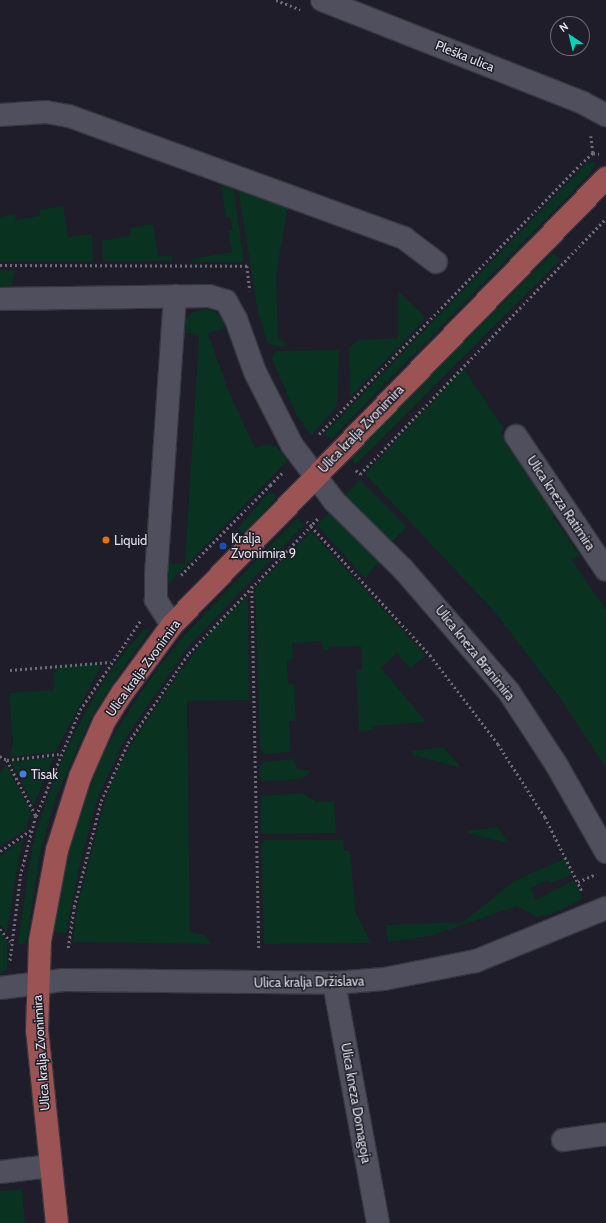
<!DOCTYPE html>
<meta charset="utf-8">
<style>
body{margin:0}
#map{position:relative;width:606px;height:1223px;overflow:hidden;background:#1e1d29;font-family:Cabin,sans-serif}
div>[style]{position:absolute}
.green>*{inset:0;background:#093220;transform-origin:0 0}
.path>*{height:2.5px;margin-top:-1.25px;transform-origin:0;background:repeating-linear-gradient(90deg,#6d6c77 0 2px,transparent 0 5px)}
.roads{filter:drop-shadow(1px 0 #383741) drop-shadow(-1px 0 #383741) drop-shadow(0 1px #383741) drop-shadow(0 -1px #383741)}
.minor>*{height:22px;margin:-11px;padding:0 11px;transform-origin:11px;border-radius:11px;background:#4f4f5d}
.major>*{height:22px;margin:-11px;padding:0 11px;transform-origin:11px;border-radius:11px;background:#9c5353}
.dots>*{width:11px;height:11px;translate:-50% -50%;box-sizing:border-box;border:2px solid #1e1d29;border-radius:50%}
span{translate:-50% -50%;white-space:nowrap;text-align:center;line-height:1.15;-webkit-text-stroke:3px #1e1d29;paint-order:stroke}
.street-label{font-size:13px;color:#e0e0e9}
.poi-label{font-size:13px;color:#e0e0e9}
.left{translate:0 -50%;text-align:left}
.north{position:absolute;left:550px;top:16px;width:40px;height:40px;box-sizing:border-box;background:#1e1d29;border:1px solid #6c6b76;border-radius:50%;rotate:325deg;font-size:11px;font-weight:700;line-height:16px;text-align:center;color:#e0e0e9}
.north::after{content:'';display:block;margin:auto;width:14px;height:18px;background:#00d5b7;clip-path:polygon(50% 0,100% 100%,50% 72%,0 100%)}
</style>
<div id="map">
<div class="green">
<div style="clip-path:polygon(594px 162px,596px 162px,589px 175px,331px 439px,324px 434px,586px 164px)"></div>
<div style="clip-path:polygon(221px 183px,233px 187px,244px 262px,194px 262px,190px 259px,232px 252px,228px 231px,233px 230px,230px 217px,226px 218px)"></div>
<div style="clip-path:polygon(238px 188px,288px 207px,276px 274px,278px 338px,288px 346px,274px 346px,267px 342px,258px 313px)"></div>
<div style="clip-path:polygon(63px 206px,68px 237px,92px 234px,93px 261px,0 261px,0 217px,15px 214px,16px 220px,40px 216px,39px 210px)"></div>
<div style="clip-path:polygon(153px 224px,158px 257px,173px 255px,172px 261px,103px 261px,102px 241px,131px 236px,129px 228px)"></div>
<div style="left:553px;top:253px;width:10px;height:289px;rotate:45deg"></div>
<div style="clip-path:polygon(0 270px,15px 270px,11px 289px,0 288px)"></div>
<div style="clip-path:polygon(398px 291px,426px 318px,350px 397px,349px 348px,358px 340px,398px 338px)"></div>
<div style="clip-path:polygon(204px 309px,212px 310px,223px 319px,226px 328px,208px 333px,228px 390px,255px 448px,264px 445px,276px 446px,288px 460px,166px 586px,165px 563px,185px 564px,199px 334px,179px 333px,186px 319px,192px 313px)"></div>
<div style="clip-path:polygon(339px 350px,337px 407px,311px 435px,296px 414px,272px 359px,273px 354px,276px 351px)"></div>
<div style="clip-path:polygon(464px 369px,504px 429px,501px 433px,556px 510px,553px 517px,580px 555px,572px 561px,606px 610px,606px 768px,563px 702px,494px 611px,365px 474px)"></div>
<div style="left:360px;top:480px;width:66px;height:21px;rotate:45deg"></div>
<div style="left:270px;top:491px;width:9px;height:50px;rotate:41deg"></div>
<div style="clip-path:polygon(329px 513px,379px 562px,365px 578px,317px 525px)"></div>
<div style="clip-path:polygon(297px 518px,304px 525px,187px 648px,123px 742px,97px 800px,79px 868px,66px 933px,53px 932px,64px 868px,86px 798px,103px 755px,115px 733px,150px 679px,180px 640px)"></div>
<div style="clip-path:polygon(311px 532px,426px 656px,410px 668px,397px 653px,381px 668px,426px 722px,373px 726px,373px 730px,359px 731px,356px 670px,362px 670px,361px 646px,329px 647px,329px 650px,323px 650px,322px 641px,292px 643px,293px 659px,287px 660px,288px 684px,294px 684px,296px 721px,289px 721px,290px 752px,264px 754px,260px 747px,255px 588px)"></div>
<div style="clip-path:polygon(248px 596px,249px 700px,187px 701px,190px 932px,204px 935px,212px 944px,73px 942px,77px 908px,87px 870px,105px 801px,115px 775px,131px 745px,179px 673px,211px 632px)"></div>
<div style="clip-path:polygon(151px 629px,120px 672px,91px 718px,71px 763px,55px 800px,40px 854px,26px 944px,18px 944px,31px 854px,41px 816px,64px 755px,84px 714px,113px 667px,143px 630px)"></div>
<div style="clip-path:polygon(94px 664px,101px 666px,55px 752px,9px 757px,13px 744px,9px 693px,54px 690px,53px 673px,57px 672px,56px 668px)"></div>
<div style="clip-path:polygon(444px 747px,461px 768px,413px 755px,412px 751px)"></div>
<div style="clip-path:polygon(54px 757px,39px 792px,34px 806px,11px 762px)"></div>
<div style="clip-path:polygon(294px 759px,298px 770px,310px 770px,308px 775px,301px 779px,263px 781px,260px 778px,260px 765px,263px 762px)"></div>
<div style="clip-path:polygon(6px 764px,31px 812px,25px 830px,0 846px,0 774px)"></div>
<div style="clip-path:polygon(302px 793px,316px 802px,334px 801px,336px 833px,266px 834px,261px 832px,261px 796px)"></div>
<div style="clip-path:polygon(498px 827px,508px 843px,467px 833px,466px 831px)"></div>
<div style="clip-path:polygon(24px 838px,16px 873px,7px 933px,0 925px,0 856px)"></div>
<div style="clip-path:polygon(265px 840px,343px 840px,344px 851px,350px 851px,355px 911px,371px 943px,264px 944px,261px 845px)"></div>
<div style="clip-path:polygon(564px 859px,571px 875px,550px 883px,548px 880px,530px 888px,536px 900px,574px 880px,582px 899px,551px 914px,537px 917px,517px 906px,430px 936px,388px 942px,386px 925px,463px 922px,514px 881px)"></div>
<div style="clip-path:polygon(0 932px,7px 941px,7px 969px,0 974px)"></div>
<div style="clip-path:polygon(22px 1189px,25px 1223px,0 1223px,0 1191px)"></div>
</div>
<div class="path">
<div style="left:276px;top:0;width:26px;rotate:21deg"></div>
<div style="left:591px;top:136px;width:17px;rotate:83deg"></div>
<div style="left:0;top:265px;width:247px;rotate:0.2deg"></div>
<div style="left:247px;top:266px;width:25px;rotate:83deg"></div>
<div style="left:319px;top:434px;width:380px;rotate:-45.9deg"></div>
<div style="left:584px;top:161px;width:12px;rotate:-42deg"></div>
<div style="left:593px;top:153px;width:6px;rotate:9deg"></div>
<div style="left:356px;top:470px;width:6px;rotate:45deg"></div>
<div style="left:360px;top:474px;width:355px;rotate:-46.1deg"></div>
<div style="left:270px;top:485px;width:17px;rotate:-45deg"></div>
<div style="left:318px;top:519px;width:10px;rotate:135deg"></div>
<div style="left:311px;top:526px;width:176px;rotate:47.3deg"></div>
<div style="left:430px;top:655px;width:112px;rotate:52.6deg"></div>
<div style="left:498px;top:744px;width:87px;rotate:57.2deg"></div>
<div style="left:545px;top:817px;width:83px;rotate:63.4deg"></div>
<div style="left:181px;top:575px;width:127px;rotate:-45.3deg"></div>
<div style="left:270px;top:485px;width:4px;rotate:56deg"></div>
<div style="left:252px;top:586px;width:363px;rotate:88.9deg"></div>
<div style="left:10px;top:670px;width:101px;rotate:-4.5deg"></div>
<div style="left:0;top:756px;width:8px;rotate:30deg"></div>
<div style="left:7px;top:760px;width:63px;rotate:62.6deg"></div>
<div style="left:36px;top:816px;width:60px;rotate:104.5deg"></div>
<div style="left:21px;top:874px;width:89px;rotate:97.1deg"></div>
<div style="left:7px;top:760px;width:52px;rotate:-6.6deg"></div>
<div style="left:36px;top:816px;width:115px;rotate:-67.5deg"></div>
<div style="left:80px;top:710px;width:109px;rotate:-55.9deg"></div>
<div style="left:0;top:851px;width:37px;rotate:-34deg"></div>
<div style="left:578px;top:882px;width:20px;rotate:-24deg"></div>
<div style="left:0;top:929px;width:16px;rotate:50deg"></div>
<div style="left:68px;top:948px;width:41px;rotate:-81.7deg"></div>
<div style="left:74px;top:907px;width:109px;rotate:-75.7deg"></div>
<div style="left:101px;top:801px;width:64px;rotate:-65deg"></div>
<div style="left:128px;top:743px;width:109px;rotate:-55.9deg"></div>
<div style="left:189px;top:653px;width:176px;rotate:-46.2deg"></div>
<div style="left:311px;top:526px;width:6px;rotate:-135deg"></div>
</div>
<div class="roads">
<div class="minor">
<div style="left:322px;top:0;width:281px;rotate:21.5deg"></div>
<div style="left:583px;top:103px;width:26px;rotate:28deg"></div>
<div style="left:0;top:115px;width:46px;rotate:-3.7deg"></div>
<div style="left:46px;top:112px;width:23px;rotate:10deg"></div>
<div style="left:69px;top:116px;width:357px;rotate:20deg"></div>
<div style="left:404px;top:238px;width:40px;rotate:37deg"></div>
<div style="left:0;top:299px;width:209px;rotate:-0.8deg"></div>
<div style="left:209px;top:296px;width:18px;rotate:16deg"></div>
<div style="left:226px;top:301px;width:21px;rotate:61deg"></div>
<div style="left:236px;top:319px;width:56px;rotate:70.3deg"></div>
<div style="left:255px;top:372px;width:82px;rotate:63.1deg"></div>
<div style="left:292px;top:445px;width:70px;rotate:53.1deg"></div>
<div style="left:334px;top:501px;width:97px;rotate:44.6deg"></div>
<div style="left:403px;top:569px;width:162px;rotate:49.2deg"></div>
<div style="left:509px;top:692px;width:86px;rotate:56.9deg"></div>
<div style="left:556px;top:764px;width:101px;rotate:60.4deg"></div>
<div style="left:516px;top:436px;width:161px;rotate:56.1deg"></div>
<div style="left:172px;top:625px;width:30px;rotate:-123deg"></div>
<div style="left:156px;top:600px;width:25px;rotate:-90deg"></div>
<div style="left:156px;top:575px;width:280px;rotate:-86.1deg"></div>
<div style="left:334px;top:983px;width:244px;rotate:79.6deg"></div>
<div style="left:0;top:988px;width:64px;rotate:-7.2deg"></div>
<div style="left:63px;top:980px;width:271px;rotate:0.6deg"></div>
<div style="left:334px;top:983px;width:50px;rotate:-4.6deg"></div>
<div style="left:384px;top:979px;width:94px;rotate:-11.1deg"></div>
<div style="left:476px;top:961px;width:140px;rotate:-22.2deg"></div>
<div style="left:563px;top:1140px;width:43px;rotate:-7.9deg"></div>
<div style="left:0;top:1172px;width:51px;rotate:-6.7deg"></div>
</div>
<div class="major">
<div style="left:57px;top:1223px;width:193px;rotate:-95.9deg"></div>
<div style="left:37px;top:1031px;width:90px;rotate:-88.1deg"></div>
<div style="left:40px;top:941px;width:93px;rotate:-79.4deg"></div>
<div style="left:57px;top:850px;width:77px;rotate:-72.5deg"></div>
<div style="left:80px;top:777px;width:60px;rotate:-66.4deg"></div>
<div style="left:104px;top:722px;width:36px;rotate:-58deg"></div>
<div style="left:123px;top:692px;width:83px;rotate:-53.8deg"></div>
<div style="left:172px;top:625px;width:623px;rotate:-45.85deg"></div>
</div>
</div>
<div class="dots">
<div style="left:106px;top:540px;background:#e8710a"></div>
<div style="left:223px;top:546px;background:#1a4fb4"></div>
<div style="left:23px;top:774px;background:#3f7fe0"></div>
</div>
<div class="street-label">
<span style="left:465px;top:56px;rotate:22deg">Pleška ulica</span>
<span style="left:361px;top:429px;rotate:-46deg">Ulica kralja Zvonimira</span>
<span style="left:561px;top:503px;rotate:56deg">Ulica kneza Ratimira</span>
<span style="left:475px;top:653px;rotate:51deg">Ulica kneza Branimira</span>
<span style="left:143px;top:668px;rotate:-54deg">Ulica kralja Zvonimira</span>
<span style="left:309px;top:982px;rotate:-1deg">Ulica kralja Držislava</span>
<span style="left:41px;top:1053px;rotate:-94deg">Ulica kralja Zvonimira</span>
<span style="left:356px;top:1103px;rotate:80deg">Ulica kneza Domagoja</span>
</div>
<div class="poi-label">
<span class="left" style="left:231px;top:546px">Kralja<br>Zvonimira 9</span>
<span class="left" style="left:114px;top:540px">Liquid</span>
<span class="left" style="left:31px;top:774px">Tisak</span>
</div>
<div class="north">N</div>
</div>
